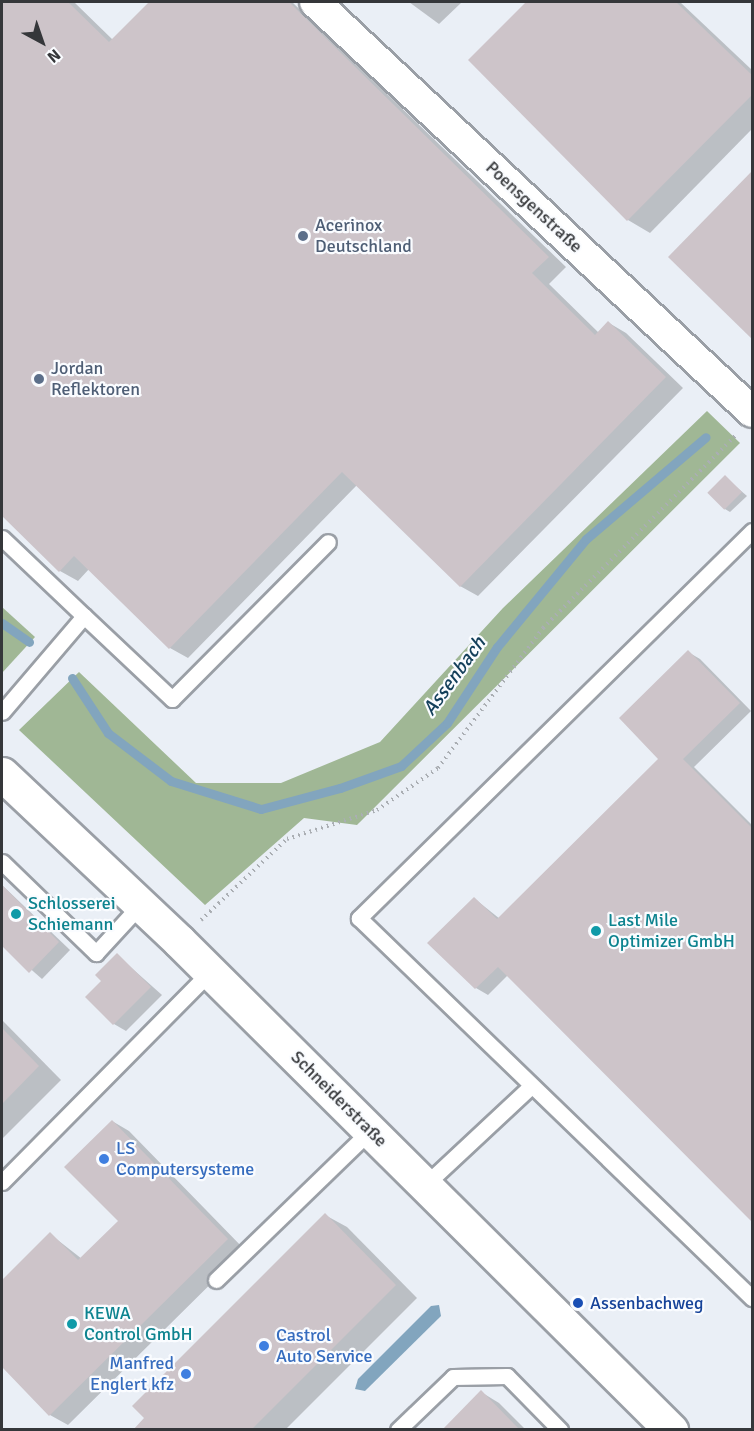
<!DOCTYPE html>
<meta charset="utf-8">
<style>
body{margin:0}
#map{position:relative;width:754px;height:1431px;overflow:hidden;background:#eaeff6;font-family:Signika,sans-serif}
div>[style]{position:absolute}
.forest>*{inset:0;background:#a0b795}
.water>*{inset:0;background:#82a5be}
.shadow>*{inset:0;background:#0003}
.stream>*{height:9px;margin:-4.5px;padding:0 4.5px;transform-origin:4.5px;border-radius:4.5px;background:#82a5be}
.building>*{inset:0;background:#cdc4c9;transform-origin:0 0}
.path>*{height:4px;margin-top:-2px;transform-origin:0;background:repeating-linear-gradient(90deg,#aaaeb3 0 1.5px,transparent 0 6px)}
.roads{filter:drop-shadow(2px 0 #9a9fa6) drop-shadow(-2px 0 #9a9fa6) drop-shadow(0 2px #9a9fa6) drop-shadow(0 -2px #9a9fa6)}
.lane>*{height:15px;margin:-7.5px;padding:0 7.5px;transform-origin:7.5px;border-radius:7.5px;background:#fff}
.street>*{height:30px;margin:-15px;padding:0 15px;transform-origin:15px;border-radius:15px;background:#fff}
.secondary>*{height:33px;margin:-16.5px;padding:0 16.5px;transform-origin:16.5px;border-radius:16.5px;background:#fff}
.dots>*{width:16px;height:16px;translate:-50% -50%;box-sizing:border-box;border:3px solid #fafcff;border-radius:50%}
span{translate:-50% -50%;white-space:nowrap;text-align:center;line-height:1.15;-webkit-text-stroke:4.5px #fafcff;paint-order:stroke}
.street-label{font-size:18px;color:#35373a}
.service-label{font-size:18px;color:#4e5e75}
.left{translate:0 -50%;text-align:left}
.culture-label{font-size:18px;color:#0d838f}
.shop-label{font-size:18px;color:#366cbe}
.right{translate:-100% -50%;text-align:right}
.transit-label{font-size:18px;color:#164399}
.water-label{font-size:20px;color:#14405b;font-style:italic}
.frame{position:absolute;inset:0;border:3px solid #35373a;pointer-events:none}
.north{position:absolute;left:12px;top:12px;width:60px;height:60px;-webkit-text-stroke:4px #fafcff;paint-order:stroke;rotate:140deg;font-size:16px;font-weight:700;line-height:24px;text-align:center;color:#35373a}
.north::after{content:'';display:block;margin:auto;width:21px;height:27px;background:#35373a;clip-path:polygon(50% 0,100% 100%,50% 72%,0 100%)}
</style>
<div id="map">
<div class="forest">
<div style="clip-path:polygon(707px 411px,740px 443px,357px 825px,304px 818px,205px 905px,19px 730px,79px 672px,196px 783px,281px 783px,380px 742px,503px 608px)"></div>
<div style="clip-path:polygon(2px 607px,35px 637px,2px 673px)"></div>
</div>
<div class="water">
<div style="clip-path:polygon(439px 1305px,441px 1316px,365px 1391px,355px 1389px,358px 1379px,431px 1306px)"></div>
</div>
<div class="shadow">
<div style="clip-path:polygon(2px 2px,74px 2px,113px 40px,151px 2px,263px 2px,268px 7px,273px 2px,292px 2px,566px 267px,549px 284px,599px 333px,609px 323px,626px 333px,683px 388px,478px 596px,460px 586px,357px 485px,188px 658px,170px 648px,89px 569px,78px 581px,60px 571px,2px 514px)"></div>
<div style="clip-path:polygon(409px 2px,462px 2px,439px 24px)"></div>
<div style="clip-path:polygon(528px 2px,680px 2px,752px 70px,752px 129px,650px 233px,628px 220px,470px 60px)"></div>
<div style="clip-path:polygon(725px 477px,747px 496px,730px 512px,725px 509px)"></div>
<div style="clip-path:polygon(688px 652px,700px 659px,751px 711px,694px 767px,752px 825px,752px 1221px,508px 975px,488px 995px,476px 988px,475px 899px,500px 919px,660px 759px)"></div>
<div style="clip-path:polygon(2px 885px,70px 950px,42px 979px,2px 944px)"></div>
<div style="clip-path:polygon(117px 955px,162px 995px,126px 1031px,114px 1024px,103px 981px)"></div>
<div style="clip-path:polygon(2px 1020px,61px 1080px,2px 1139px)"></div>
<div style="clip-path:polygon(112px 1121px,129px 1131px,245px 1250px,68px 1425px,50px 1415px,2px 1365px,2px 1282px,50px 1234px,82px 1259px,120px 1221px)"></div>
<div style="clip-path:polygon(325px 1215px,347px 1227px,417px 1298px,285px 1430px,135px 1430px)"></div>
<div style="clip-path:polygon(481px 1392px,499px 1403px,526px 1430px,444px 1430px)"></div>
</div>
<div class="stream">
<div style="left:2px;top:623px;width:33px;rotate:35deg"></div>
<div style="left:72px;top:678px;width:66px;rotate:56.8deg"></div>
<div style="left:108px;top:733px;width:79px;rotate:37.3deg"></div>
<div style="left:171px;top:781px;width:94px;rotate:17.3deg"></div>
<div style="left:261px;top:809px;width:82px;rotate:-14.9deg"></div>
<div style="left:340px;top:788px;width:65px;rotate:-19.8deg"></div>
<div style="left:401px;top:766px;width:63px;rotate:-43.1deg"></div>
<div style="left:447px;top:723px;width:91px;rotate:-56.7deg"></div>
<div style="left:497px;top:647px;width:140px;rotate:-50.5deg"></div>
<div style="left:586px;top:539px;width:157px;rotate:-40.4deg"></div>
</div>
<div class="building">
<div style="clip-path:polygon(2px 2px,68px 2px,109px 42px,149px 2px,289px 2px,549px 257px,532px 273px,595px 335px,608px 321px,666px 377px,460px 587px,342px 472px,169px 649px,74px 556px,59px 572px,2px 516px)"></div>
<div style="clip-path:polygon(526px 2px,676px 2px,753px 76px,753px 94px,627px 221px,468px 60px)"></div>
<div style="clip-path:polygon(753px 170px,753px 340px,668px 257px)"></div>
<div style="left:725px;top:475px;width:24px;height:25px;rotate:45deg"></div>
<div style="clip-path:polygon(688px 650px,740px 703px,683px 759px,753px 829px,753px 1223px,498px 967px,475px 989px,427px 943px,474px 897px,497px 919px,658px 759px,619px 718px)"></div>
<div style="clip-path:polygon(2px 885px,59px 942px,29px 973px,2px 946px)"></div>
<div style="clip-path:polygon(117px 953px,151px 987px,113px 1025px,85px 997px,101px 981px,95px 975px)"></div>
<div style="clip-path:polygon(2px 1028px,39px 1066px,2px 1104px)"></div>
<div style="clip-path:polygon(112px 1120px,228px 1239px,49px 1416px,2px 1367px,2px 1280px,50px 1232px,78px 1260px,118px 1221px,64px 1167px)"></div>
<div style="clip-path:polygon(325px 1213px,396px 1285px,251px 1430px,133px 1430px,144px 1418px,132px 1406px)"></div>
<div style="clip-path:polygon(481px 1390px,520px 1430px,442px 1430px)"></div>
</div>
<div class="path">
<div style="left:201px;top:920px;width:118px;rotate:-43.3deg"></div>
<div style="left:287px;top:839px;width:95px;rotate:-17.9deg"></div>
<div style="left:377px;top:810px;width:74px;rotate:-34.5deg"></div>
<div style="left:438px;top:768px;width:175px;rotate:-53.1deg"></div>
<div style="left:543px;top:628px;width:272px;rotate:-45deg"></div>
</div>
<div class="roads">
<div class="lane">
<div style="left:752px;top:531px;width:552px;rotate:135.44deg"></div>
<div style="left:359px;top:918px;width:547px;rotate:44.04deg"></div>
<div style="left:2px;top:538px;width:113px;rotate:43.6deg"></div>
<div style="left:84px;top:616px;width:126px;rotate:130.5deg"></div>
<div style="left:84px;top:616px;width:121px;rotate:43.3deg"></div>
<div style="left:172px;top:699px;width:221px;rotate:-45.2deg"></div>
<div style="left:2px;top:862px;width:131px;rotate:44.1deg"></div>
<div style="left:96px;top:953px;width:67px;rotate:-47.4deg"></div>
<div style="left:2px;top:1182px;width:296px;rotate:-45.3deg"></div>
<div style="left:425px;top:1185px;width:144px;rotate:-43deg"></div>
<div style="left:216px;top:1280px;width:216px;rotate:-44.1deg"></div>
<div style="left:398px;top:1430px;width:76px;rotate:-43.9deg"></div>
<div style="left:453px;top:1377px;width:54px;rotate:-1.1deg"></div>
<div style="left:507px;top:1376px;width:76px;rotate:45.5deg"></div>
</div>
<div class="street">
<div style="left:315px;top:2px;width:599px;rotate:43.17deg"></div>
</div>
<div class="secondary">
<div style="left:2px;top:774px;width:243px;rotate:43.3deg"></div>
<div style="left:179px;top:941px;width:694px;rotate:44.82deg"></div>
</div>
</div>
<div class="dots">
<div style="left:303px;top:236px;background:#5c6f8a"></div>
<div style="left:39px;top:379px;background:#5c6f8a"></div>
<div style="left:16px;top:914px;background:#0f9aa8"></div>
<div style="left:596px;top:931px;background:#0f9aa8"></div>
<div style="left:104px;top:1159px;background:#3f7fe0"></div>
<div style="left:578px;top:1303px;background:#1a4fb4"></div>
<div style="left:72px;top:1324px;background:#0f9aa8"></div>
<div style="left:264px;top:1346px;background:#3f7fe0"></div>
<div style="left:186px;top:1374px;background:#3f7fe0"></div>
</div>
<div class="street-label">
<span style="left:534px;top:207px;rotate:43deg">Poensgenstraße</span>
<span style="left:339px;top:1099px;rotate:45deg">Schneiderstraße</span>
</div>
<div class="service-label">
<span class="left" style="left:315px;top:236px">Acerinox<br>Deutschland</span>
<span class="left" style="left:51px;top:379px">Jordan<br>Reflektoren</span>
</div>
<div class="culture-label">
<span class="left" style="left:28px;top:914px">Schlosserei<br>Schiemann</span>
<span class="left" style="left:608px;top:931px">Last Mile<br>Optimizer GmbH</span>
<span class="left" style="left:84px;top:1324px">KEWA<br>Control GmbH</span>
</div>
<div class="shop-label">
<span class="left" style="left:116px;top:1159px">LS<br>Computersysteme</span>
<span class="left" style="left:276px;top:1346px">Castrol<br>Auto Service</span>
<span class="right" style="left:174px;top:1374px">Manfred<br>Englert kfz</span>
</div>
<div class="transit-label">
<span class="left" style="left:590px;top:1303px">Assenbachweg</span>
</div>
<div class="water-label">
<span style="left:454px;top:676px;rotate:-54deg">Assenbach</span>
</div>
<div class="frame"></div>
<div class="north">N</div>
</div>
